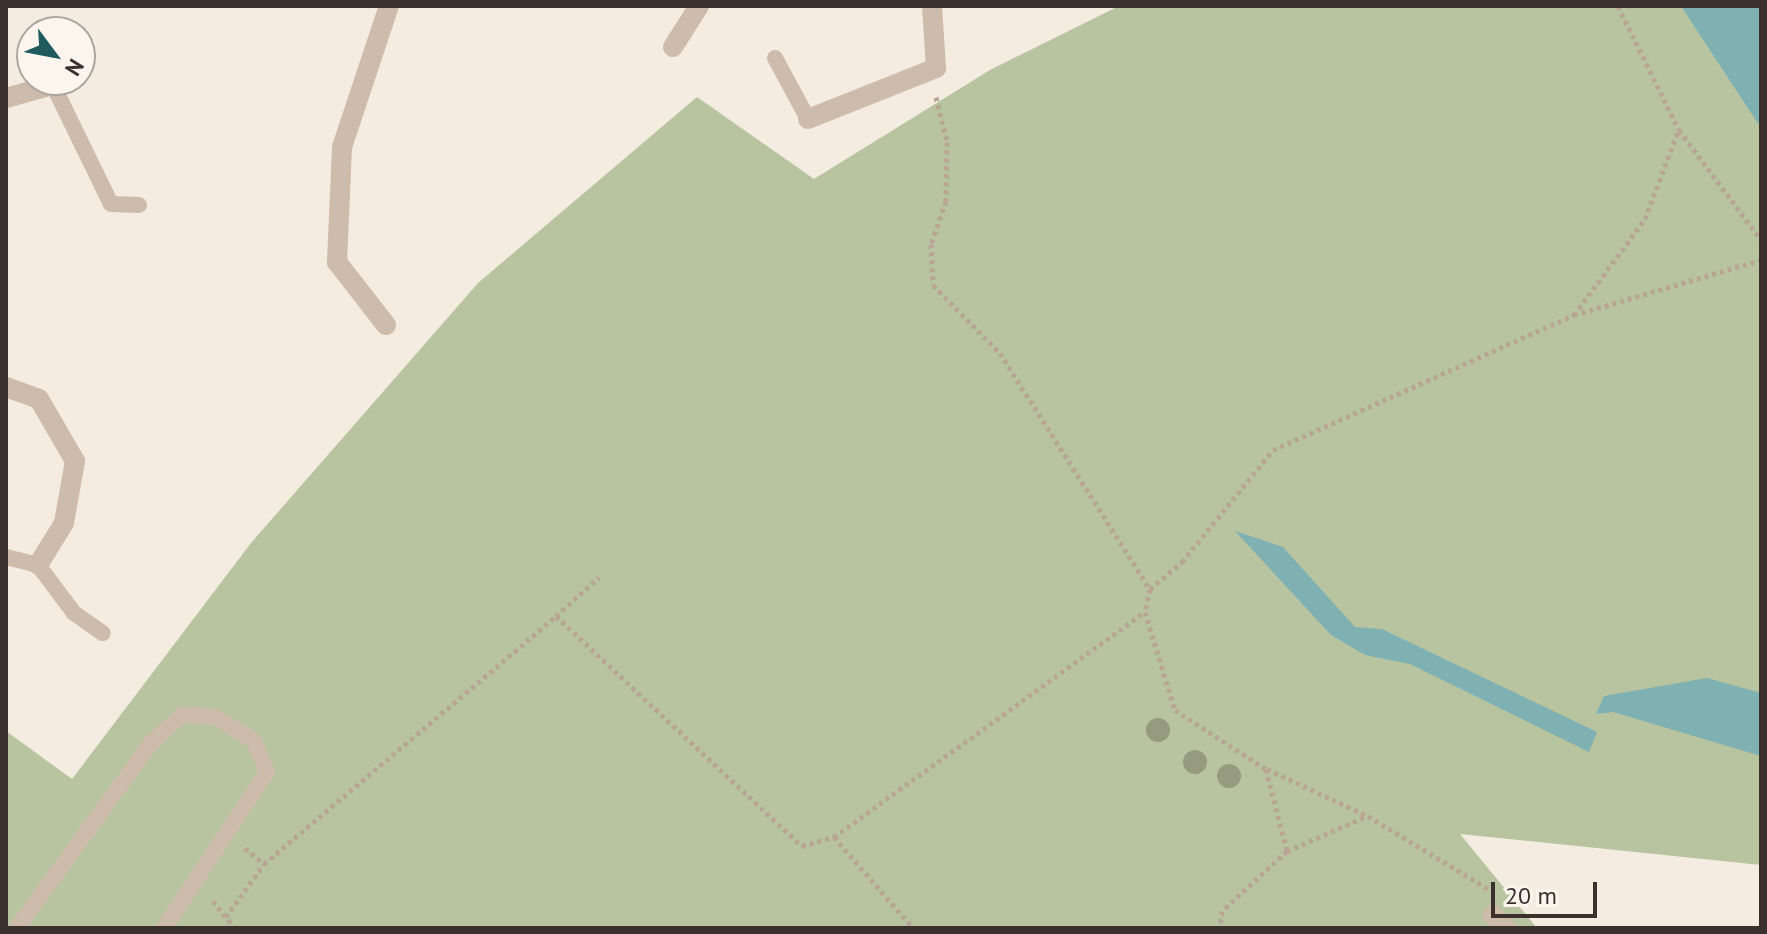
<!DOCTYPE html>
<style>
body{margin:0}
#map{position:relative;width:1767px;height:934px;overflow:hidden;background:#f4ebe1;font-family:"PT Sans",sans-serif}
div>[style]{position:absolute}
.green>*{inset:0;background:#b8c4a0}
.water>*{inset:0;background:#7fb0b2}
.path>*{height:5px;margin-top:-2.5px;transform-origin:0;background:repeating-linear-gradient(90deg,#b9a596 0 4px,transparent 0 8px)}
.service>*{height:16px;margin:-8px;padding:0 8px;transform-origin:8px;border-radius:8px;background:#cdbbac}
.minor>*{height:20px;margin:-10px;padding:0 10px;transform-origin:10px;border-radius:10px;background:#cdbbac}
.trees>*{width:24px;height:24px;margin:-12px;border-radius:50%;background:#969b7f}
span{translate:-50% -50%;white-space:nowrap;text-align:center;line-height:1.15;-webkit-text-stroke:6px #fbf5ee;paint-order:stroke}
.frame{position:absolute;inset:0;border:8px solid #3b302b;pointer-events:none}
.north{position:absolute;left:16px;top:16px;width:80px;height:80px;box-sizing:border-box;background:#fbf5ee;border:2px solid #aea6a0;border-radius:50%;rotate:122deg;font-size:22px;font-weight:700;line-height:32px;text-align:center;color:#3b302b}
.north::after{content:'';display:block;margin:auto;width:28px;height:36px;background:#1f5a5e;clip-path:polygon(50% 0,100% 100%,50% 72%,0 100%)}
.scale{position:absolute;left:1491px;top:882px;width:106px;height:36px;box-sizing:border-box;border:4px solid #3b302b;border-top:0;padding-left:10px;font-size:24px;line-height:28px;white-space:nowrap;color:#3b302b;-webkit-text-stroke:6px #fbf5ee;paint-order:stroke}
</style>
<div id="map">
<div class="green">
<div style="clip-path:polygon(1119px 6px,1761px 6px,1761px 865px,1460px 834px,1537px 928px,6px 928px,6px 731px,72px 779px,251px 543px,478px 283px,697px 97px,814px 179px,990px 70px)"></div>
</div>
<div class="water">
<div style="clip-path:polygon(1681px 6px,1761px 6px,1761px 125px,1757px 122px)"></div>
<div style="clip-path:polygon(1235px 531px,1283px 547px,1355px 627px,1382px 629px,1597px 732px,1589px 752px,1410px 664px,1365px 655px,1331px 635px)"></div>
<div style="clip-path:polygon(1707px 678px,1761px 693px,1761px 756px,1613px 712px,1596px 714px,1604px 696px)"></div>
</div>
<div class="path">
<div style="left:1618px;top:6px;width:138px;rotate:63.8deg"></div>
<div style="left:1679px;top:130px;width:137px;rotate:53.3deg"></div>
<div style="left:936px;top:97px;width:46px;rotate:76.3deg"></div>
<div style="left:947px;top:142px;width:59px;rotate:91deg"></div>
<div style="left:946px;top:201px;width:46px;rotate:109.2deg"></div>
<div style="left:931px;top:244px;width:41px;rotate:87.2deg"></div>
<div style="left:933px;top:285px;width:95px;rotate:45.4deg"></div>
<div style="left:1000px;top:353px;width:280px;rotate:57.6deg"></div>
<div style="left:1150px;top:589px;width:24px;rotate:102deg"></div>
<div style="left:1145px;top:612px;width:102px;rotate:73deg"></div>
<div style="left:1175px;top:710px;width:108px;rotate:33deg"></div>
<div style="left:1266px;top:769px;width:85px;rotate:75.6deg"></div>
<div style="left:1287px;top:851px;width:88px;rotate:137.3deg"></div>
<div style="left:1222px;top:911px;width:17px;rotate:97deg"></div>
<div style="left:1574px;top:315px;width:119px;rotate:-53.5deg"></div>
<div style="left:1645px;top:219px;width:94px;rotate:-69.4deg"></div>
<div style="left:1150px;top:589px;width:42px;rotate:-40.2deg"></div>
<div style="left:1182px;top:562px;width:144px;rotate:-50.9deg"></div>
<div style="left:1273px;top:450px;width:330px;rotate:-24.2deg"></div>
<div style="left:1574px;top:315px;width:195px;rotate:-16.4deg"></div>
<div style="left:556px;top:616px;width:58px;rotate:-42.2deg"></div>
<div style="left:1267px;top:769px;width:111px;rotate:25deg"></div>
<div style="left:1368px;top:816px;width:143px;rotate:31.2deg"></div>
<div style="left:834px;top:837px;width:121px;rotate:49deg"></div>
<div style="left:245px;top:848px;width:25px;rotate:40deg"></div>
<div style="left:264px;top:864px;width:383px;rotate:-40.3deg"></div>
<div style="left:556px;top:616px;width:337px;rotate:43.1deg"></div>
<div style="left:802px;top:846px;width:33px;rotate:-16deg"></div>
<div style="left:834px;top:837px;width:384px;rotate:-35.9deg"></div>
<div style="left:1287px;top:851px;width:87px;rotate:-23.6deg"></div>
<div style="left:213px;top:901px;width:35px;rotate:51deg"></div>
<div style="left:226px;top:917px;width:65px;rotate:-54.4deg"></div>
</div>
<div class="service">
<div style="left:775px;top:58px;width:69px;rotate:61.6deg"></div>
<div style="left:53px;top:85px;width:132px;rotate:64deg"></div>
<div style="left:111px;top:204px;width:28px;rotate:2deg"></div>
<div style="left:6px;top:557px;width:33px;rotate:14deg"></div>
<div style="left:38px;top:565px;width:60px;rotate:53.1deg"></div>
<div style="left:74px;top:613px;width:35px;rotate:35deg"></div>
<div style="left:17px;top:928px;width:228px;rotate:-54.1deg"></div>
<div style="left:151px;top:743px;width:42px;rotate:-42.1deg"></div>
<div style="left:182px;top:715px;width:34px;rotate:3deg"></div>
<div style="left:216px;top:717px;width:45px;rotate:32.3deg"></div>
<div style="left:254px;top:741px;width:34px;rotate:67deg"></div>
<div style="left:267px;top:772px;width:187px;rotate:123.4deg"></div>
</div>
<div class="minor">
<div style="left:673px;top:47px;width:49px;rotate:-57.6deg"></div>
<div style="left:6px;top:98px;width:49px;rotate:-15.5deg"></div>
<div style="left:808px;top:119px;width:138px;rotate:-21.7deg"></div>
<div style="left:936px;top:68px;width:62px;rotate:-93.7deg"></div>
<div style="left:386px;top:325px;width:80px;rotate:-127.9deg"></div>
<div style="left:337px;top:262px;width:115px;rotate:-87.5deg"></div>
<div style="left:342px;top:147px;width:149px;rotate:-71.6deg"></div>
<div style="left:6px;top:387px;width:35px;rotate:20deg"></div>
<div style="left:39px;top:399px;width:72px;rotate:59.9deg"></div>
<div style="left:75px;top:461px;width:63px;rotate:100.1deg"></div>
<div style="left:64px;top:523px;width:49px;rotate:121.8deg"></div>
<div style="left:1493px;top:915px;width:18px;rotate:45deg"></div>
</div>
<div class="trees">
<div style="left:1158px;top:730px"></div>
<div style="left:1195px;top:762px"></div>
<div style="left:1229px;top:776px"></div>
</div>
<div class="frame"></div>
<div class="north">N</div>
<div class="scale">20 m</div>
</div>
